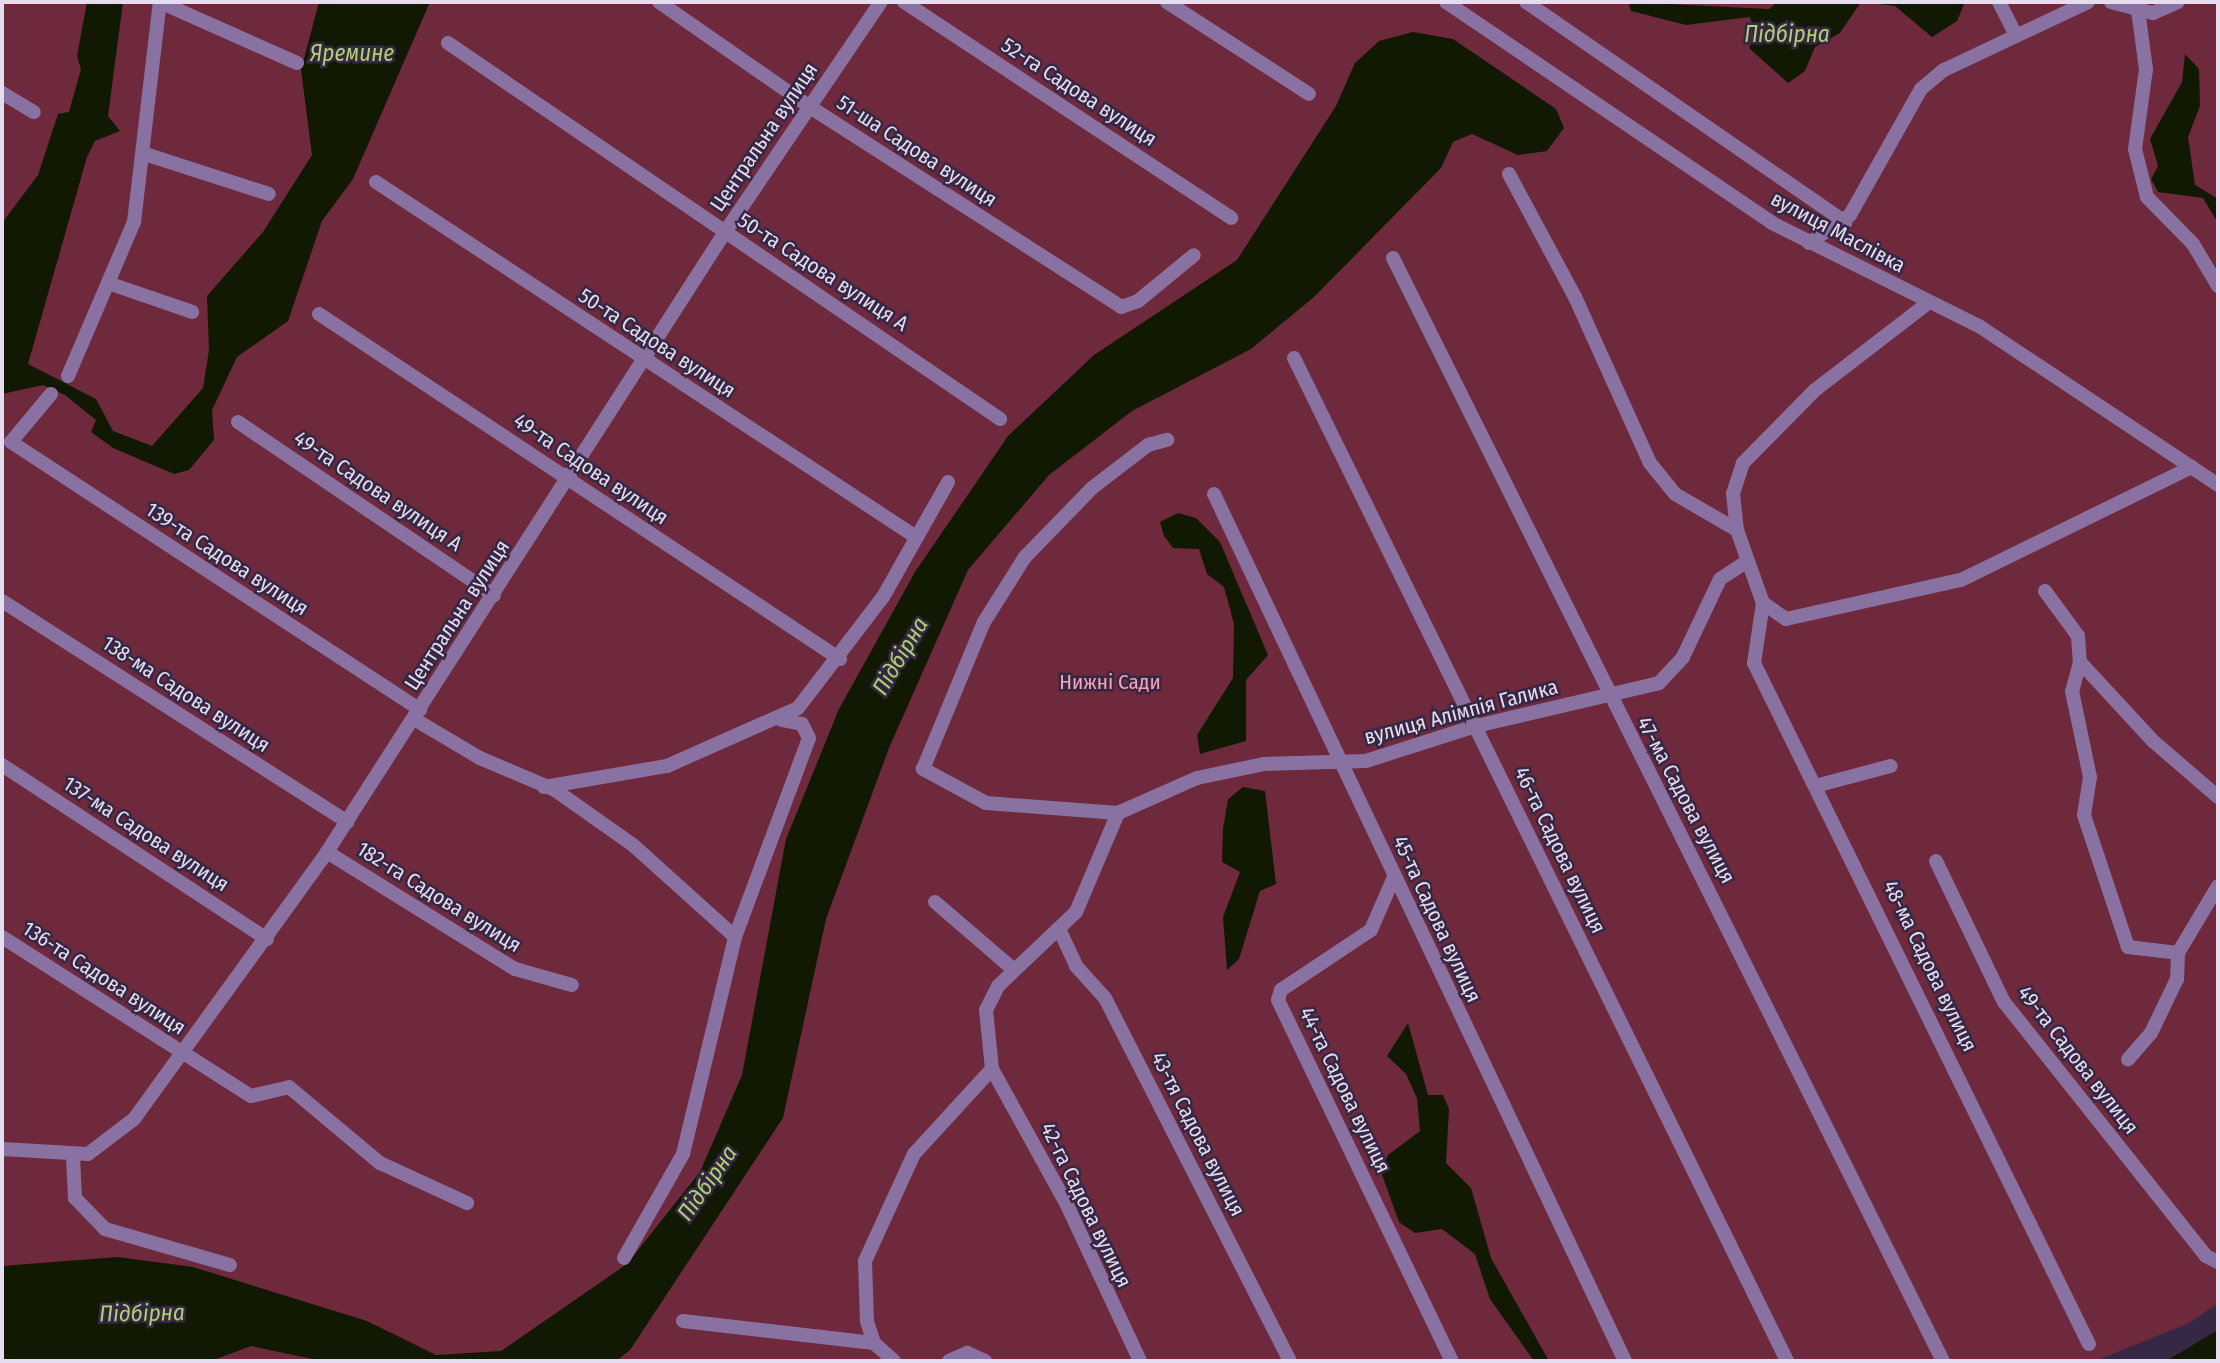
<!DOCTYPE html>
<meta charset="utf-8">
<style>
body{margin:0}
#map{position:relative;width:2220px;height:1363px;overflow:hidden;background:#362844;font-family:"Fira Sans Condensed",sans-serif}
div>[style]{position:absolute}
.green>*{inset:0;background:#6e293c}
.water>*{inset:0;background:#111903}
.minor>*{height:14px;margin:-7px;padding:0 7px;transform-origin:7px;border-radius:7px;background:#8972a2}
.tertiary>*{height:14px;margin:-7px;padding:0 7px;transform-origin:7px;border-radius:7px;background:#8972a2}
span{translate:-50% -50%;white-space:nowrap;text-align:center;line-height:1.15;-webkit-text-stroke:5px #362844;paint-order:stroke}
.street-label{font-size:21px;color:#e5ddef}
.park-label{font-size:21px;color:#fca2b4}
.water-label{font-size:23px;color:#acd36d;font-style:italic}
.frame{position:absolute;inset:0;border:4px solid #e5ddef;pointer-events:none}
</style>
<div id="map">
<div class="green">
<div style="clip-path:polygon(2px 2px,2218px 2px,2218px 1303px,2189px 1323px,2095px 1361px,2px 1361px)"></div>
</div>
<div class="water">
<div style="clip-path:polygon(87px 2px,123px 2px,108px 116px,120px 131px,95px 141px,87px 157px,28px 364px,96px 399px,113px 431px,152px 446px,203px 388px,209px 350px,207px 296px,263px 232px,312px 155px,301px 70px,319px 2px,430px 2px,353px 179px,322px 221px,288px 321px,237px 357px,212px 410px,214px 440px,189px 470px,174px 474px,113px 448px,91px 432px,96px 420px,65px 395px,43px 385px,2px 394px,2px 223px,38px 175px,58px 114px,69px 112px,81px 69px,77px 56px)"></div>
<div style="clip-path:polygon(1628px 2px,1769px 9px,1777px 2px,1861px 2px,1840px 33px,1815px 47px,1805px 71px,1788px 83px,1749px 48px,1756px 35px,1750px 17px,1686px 25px,1631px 11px)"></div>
<div style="clip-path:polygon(1862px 2px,1962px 2px,1964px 4px,1957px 21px,1932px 37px,1895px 6px)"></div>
<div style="clip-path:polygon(1413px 32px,1453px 39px,1556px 109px,1564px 128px,1547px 151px,1518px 155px,1472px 134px,1453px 142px,1441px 168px,1314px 297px,1251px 349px,1132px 411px,1049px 475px,968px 570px,889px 748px,826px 919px,783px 1118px,630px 1350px,616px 1361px,322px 1361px,251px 1346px,211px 1361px,2px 1361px,2px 1266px,118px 1257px,193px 1267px,367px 1321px,436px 1355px,501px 1351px,627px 1264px,700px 1172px,742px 1075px,786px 839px,839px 709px,915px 572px,1008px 436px,1094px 355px,1237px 260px,1336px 106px,1355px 63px,1379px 41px)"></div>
<div style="clip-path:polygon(2185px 54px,2199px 69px,2200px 106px,2188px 137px,2195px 185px,2218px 199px,2218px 223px,2203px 198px,2158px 192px,2151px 179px,2158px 166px,2150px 139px,2182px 82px)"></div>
<div style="clip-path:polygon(1178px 513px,1196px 518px,1220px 542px,1268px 655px,1246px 680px,1246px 741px,1200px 754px,1197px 735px,1233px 678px,1234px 624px,1224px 587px,1207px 574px,1199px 549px,1173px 548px,1164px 536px,1160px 522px)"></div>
<div style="clip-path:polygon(1243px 787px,1265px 791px,1276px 884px,1260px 891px,1239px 959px,1227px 970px,1223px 917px,1240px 872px,1222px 862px,1223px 829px,1228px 799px)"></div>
<div style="clip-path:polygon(1408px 1023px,1428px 1095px,1443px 1095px,1449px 1109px,1446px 1163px,1471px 1188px,1491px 1258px,1549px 1361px,1534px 1361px,1490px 1299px,1475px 1254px,1442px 1229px,1415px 1233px,1399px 1222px,1381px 1172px,1388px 1155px,1420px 1131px,1417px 1098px,1406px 1074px,1387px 1056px)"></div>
<div style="clip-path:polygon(2218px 1330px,2218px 1361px,2166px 1361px)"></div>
</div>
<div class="minor">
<div style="left:160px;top:2px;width:150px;rotate:24deg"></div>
<div style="left:659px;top:2px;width:184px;rotate:34.8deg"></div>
<div style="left:810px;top:107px;width:370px;rotate:32.7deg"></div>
<div style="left:1121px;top:307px;width:18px;rotate:-19deg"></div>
<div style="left:1138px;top:301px;width:72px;rotate:-39.4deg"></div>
<div style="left:904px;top:2px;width:392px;rotate:33.4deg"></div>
<div style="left:1167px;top:2px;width:169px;rotate:32.9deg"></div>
<div style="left:1446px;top:2px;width:394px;rotate:34.1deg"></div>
<div style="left:1772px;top:223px;width:231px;rotate:26.5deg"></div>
<div style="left:1979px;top:326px;width:287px;rotate:33.6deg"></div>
<div style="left:1526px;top:2px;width:388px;rotate:34.6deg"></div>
<div style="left:1999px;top:2px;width:35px;rotate:63deg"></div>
<div style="left:2111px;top:2px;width:43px;rotate:14.7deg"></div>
<div style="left:2153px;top:13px;width:27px;rotate:-24deg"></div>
<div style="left:2138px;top:10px;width:60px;rotate:82.3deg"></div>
<div style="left:2146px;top:69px;width:81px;rotate:97.8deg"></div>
<div style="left:2135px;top:149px;width:49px;rotate:76deg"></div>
<div style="left:2147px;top:197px;width:66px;rotate:45.6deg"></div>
<div style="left:2193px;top:244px;width:49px;rotate:59.2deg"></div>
<div style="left:448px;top:43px;width:668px;rotate:34.26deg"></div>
<div style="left:2px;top:93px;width:37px;rotate:31deg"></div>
<div style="left:145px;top:154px;width:130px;rotate:17.9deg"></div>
<div style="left:1509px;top:174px;width:140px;rotate:61.8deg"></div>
<div style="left:1575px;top:297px;width:182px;rotate:65.7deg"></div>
<div style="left:1650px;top:463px;width:40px;rotate:51deg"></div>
<div style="left:1675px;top:494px;width:72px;rotate:30.1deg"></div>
<div style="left:376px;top:182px;width:646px;rotate:33.32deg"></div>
<div style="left:1809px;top:243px;width:50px;rotate:-34.3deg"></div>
<div style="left:1850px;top:215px;width:145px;rotate:-60.6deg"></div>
<div style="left:1921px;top:89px;width:30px;rotate:-40deg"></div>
<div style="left:1944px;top:70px;width:159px;rotate:-25.3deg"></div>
<div style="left:1393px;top:258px;width:1233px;rotate:63.5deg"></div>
<div style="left:108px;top:283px;width:89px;rotate:19deg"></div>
<div style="left:1928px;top:303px;width:143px;rotate:142.4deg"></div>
<div style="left:1815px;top:390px;width:103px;rotate:134.6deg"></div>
<div style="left:1743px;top:463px;width:32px;rotate:108deg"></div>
<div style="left:1733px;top:493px;width:37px;rotate:84deg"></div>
<div style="left:1737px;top:530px;width:77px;rotate:70.4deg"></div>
<div style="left:1763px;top:603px;width:28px;rotate:35deg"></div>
<div style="left:1786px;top:619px;width:179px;rotate:-12.6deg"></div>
<div style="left:1961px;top:580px;width:257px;rotate:-26.1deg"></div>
<div style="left:319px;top:314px;width:625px;rotate:33.51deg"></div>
<div style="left:1294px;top:358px;width:1118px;rotate:63.82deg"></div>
<div style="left:68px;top:376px;width:168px;rotate:-66.8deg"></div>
<div style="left:134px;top:222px;width:222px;rotate:-83.3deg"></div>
<div style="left:51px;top:394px;width:62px;rotate:129.8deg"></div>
<div style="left:11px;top:442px;width:489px;rotate:33.2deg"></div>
<div style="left:238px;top:422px;width:309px;rotate:34.1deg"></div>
<div style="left:1214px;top:494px;width:959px;rotate:64.64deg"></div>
<div style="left:2045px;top:591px;width:56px;rotate:53.7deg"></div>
<div style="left:2078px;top:636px;width:26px;rotate:86deg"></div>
<div style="left:2080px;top:662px;width:108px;rotate:47.3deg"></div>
<div style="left:2153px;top:741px;width:86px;rotate:40.7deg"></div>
<div style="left:2px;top:601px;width:410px;rotate:32.6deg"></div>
<div style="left:1763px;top:603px;width:61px;rotate:98.5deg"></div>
<div style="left:1754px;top:663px;width:759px;rotate:63.81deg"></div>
<div style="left:2080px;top:662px;width:30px;rotate:105deg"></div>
<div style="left:2072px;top:691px;width:88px;rotate:78.2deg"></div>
<div style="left:2090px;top:777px;width:38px;rotate:99deg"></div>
<div style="left:2084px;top:815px;width:139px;rotate:71.6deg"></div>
<div style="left:2128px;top:947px;width:50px;rotate:6.8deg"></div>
<div style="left:2178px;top:953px;width:26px;rotate:92deg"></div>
<div style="left:2177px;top:979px;width:60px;rotate:115.7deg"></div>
<div style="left:2151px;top:1033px;width:35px;rotate:131deg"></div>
<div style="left:414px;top:719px;width:77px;rotate:30.6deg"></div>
<div style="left:480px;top:758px;width:82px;rotate:23.1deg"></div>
<div style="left:555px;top:790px;width:95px;rotate:35.2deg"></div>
<div style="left:633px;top:845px;width:137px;rotate:42deg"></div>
<div style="left:2px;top:765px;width:317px;rotate:33.3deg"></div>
<div style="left:1819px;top:785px;width:74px;rotate:-14.8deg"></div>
<div style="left:544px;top:787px;width:125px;rotate:-9.7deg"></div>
<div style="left:667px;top:766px;width:143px;rotate:-23.9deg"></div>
<div style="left:798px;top:708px;width:140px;rotate:-52.6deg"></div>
<div style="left:883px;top:597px;width:132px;rotate:-60.5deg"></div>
<div style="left:1118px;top:813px;width:132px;rotate:-175.7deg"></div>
<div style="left:986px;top:803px;width:72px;rotate:-151.6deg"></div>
<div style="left:923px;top:769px;width:159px;rotate:-67.5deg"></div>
<div style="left:984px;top:622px;width:77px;rotate:-57.8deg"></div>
<div style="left:1025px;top:557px;width:96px;rotate:-45.8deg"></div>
<div style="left:1092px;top:488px;width:71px;rotate:-37.5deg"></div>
<div style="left:1148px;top:445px;width:20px;rotate:-15deg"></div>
<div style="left:327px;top:852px;width:221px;rotate:31.9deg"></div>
<div style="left:515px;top:969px;width:59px;rotate:15.7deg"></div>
<div style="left:1936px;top:861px;width:157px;rotate:64.3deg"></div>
<div style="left:2004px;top:1002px;width:325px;rotate:51.5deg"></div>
<div style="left:2206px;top:1256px;width:13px;rotate:27deg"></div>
<div style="left:1394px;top:877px;width:58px;rotate:113.5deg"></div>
<div style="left:1371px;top:930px;width:108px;rotate:146.3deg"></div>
<div style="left:1281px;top:990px;width:10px;rotate:107deg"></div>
<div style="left:1278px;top:1000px;width:401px;rotate:64.3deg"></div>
<div style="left:935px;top:902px;width:103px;rotate:40.7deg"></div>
<div style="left:1060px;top:931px;width:38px;rotate:65deg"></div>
<div style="left:1076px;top:966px;width:43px;rotate:47.8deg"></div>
<div style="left:1105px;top:998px;width:407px;rotate:63deg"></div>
<div style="left:2px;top:937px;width:295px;rotate:32.6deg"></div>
<div style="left:251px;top:1096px;width:39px;rotate:-13deg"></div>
<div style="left:289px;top:1087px;width:119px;rotate:39.9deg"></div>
<div style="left:380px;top:1163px;width:96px;rotate:24.7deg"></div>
<div style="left:2178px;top:953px;width:78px;rotate:-59.2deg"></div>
<div style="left:992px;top:1069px;width:155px;rotate:61.1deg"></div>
<div style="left:1067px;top:1205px;width:172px;rotate:64.9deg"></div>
<div style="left:73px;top:1156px;width:42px;rotate:87.3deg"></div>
<div style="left:75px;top:1198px;width:43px;rotate:45.9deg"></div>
<div style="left:105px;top:1229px;width:130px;rotate:16.1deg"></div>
<div style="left:624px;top:1258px;width:120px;rotate:-60.4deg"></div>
<div style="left:683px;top:1154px;width:223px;rotate:-76.5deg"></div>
<div style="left:735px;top:937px;width:212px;rotate:-69.6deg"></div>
<div style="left:809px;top:738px;width:16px;rotate:-117deg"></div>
<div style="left:802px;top:724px;width:21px;rotate:-169deg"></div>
<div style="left:683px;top:1321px;width:192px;rotate:6.6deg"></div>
<div style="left:894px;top:1361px;width:27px;rotate:-138deg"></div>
<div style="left:874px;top:1343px;width:23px;rotate:-108deg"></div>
<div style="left:867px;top:1321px;width:60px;rotate:-91.9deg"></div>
<div style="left:865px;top:1261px;width:118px;rotate:-65.4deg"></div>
<div style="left:914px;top:1154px;width:115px;rotate:-47.5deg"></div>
<div style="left:992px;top:1069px;width:59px;rotate:-95.8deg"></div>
<div style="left:986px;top:1010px;width:27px;rotate:-63deg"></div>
<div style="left:998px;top:986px;width:108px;rotate:-43.5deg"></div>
<div style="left:1076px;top:912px;width:108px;rotate:-67deg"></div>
<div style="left:1118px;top:813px;width:86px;rotate:-23.9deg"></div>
<div style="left:1197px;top:778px;width:68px;rotate:-11.8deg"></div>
<div style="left:1264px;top:764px;width:102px;rotate:-1.7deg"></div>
<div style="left:1366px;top:761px;width:115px;rotate:-17.7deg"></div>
<div style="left:1476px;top:726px;width:188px;rotate:-13.2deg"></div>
<div style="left:1659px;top:683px;width:35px;rotate:-47deg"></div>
<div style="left:1683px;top:657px;width:86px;rotate:-64.6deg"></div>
<div style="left:1720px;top:579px;width:31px;rotate:-33deg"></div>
<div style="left:949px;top:1361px;width:20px;rotate:-24deg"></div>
<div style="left:967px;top:1353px;width:20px;rotate:24deg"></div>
</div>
<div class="tertiary">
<div style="left:2px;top:1149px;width:86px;rotate:3.3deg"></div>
<div style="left:88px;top:1154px;width:58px;rotate:-37.3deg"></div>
<div style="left:134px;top:1119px;width:329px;rotate:-54.1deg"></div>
<div style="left:327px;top:852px;width:737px;rotate:-57.3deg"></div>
<div style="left:725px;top:232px;width:278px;rotate:-55.9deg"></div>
</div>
<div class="street-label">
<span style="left:1079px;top:92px;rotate:33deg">52-га Садова вулиця</span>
<span style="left:764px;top:137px;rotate:-56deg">Центральна вулиця</span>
<span style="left:917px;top:151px;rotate:33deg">51-ша Садова вулиця</span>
<span style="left:1838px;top:232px;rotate:28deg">вулиця Маслівка</span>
<span style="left:823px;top:272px;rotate:33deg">50-та Садова вулиця А</span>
<span style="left:657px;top:343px;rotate:33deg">50-та Садова вулиця</span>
<span style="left:591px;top:469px;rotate:34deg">49-та Садова вулиця</span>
<span style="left:378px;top:491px;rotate:34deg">49-та Садова вулиця А</span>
<span style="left:227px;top:559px;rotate:33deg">139-та Садова вулиця</span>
<span style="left:457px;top:615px;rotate:-57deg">Центральна вулиця</span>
<span style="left:186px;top:694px;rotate:33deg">138-ма Садова вулиця</span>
<span style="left:1461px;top:712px;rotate:-15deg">вулиця Алімпія Галика</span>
<span style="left:1686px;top:800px;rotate:62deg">47-ма Садова вулиця</span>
<span style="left:146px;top:834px;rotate:33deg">137-ма Садова вулиця</span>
<span style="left:1560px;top:850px;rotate:64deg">46-та Садова вулиця</span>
<span style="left:439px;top:897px;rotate:32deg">182-га Садова вулиця</span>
<span style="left:1437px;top:919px;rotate:65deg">45-та Садова вулиця</span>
<span style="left:1930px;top:966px;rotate:64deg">48-ма Садова вулиця</span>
<span style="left:104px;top:978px;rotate:33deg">136-та Садова вулиця</span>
<span style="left:2078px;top:1060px;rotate:52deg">49-та Садова вулиця</span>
<span style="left:1345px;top:1090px;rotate:64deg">44-та Садова вулиця</span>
<span style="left:1198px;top:1134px;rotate:63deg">43-тя Садова вулиця</span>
<span style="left:1086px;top:1205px;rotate:64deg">42-га Садова вулиця</span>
</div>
<div class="park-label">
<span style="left:1110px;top:682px">Нижні Сади</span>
</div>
<div class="water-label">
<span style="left:1787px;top:34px">Підбірна</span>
<span style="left:352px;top:53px">Яремине</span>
<span style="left:900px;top:656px;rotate:-59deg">Підбірна</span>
<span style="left:707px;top:1183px;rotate:-55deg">Підбірна</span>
<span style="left:142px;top:1313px;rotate:-1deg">Підбірна</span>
</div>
<div class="frame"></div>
</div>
